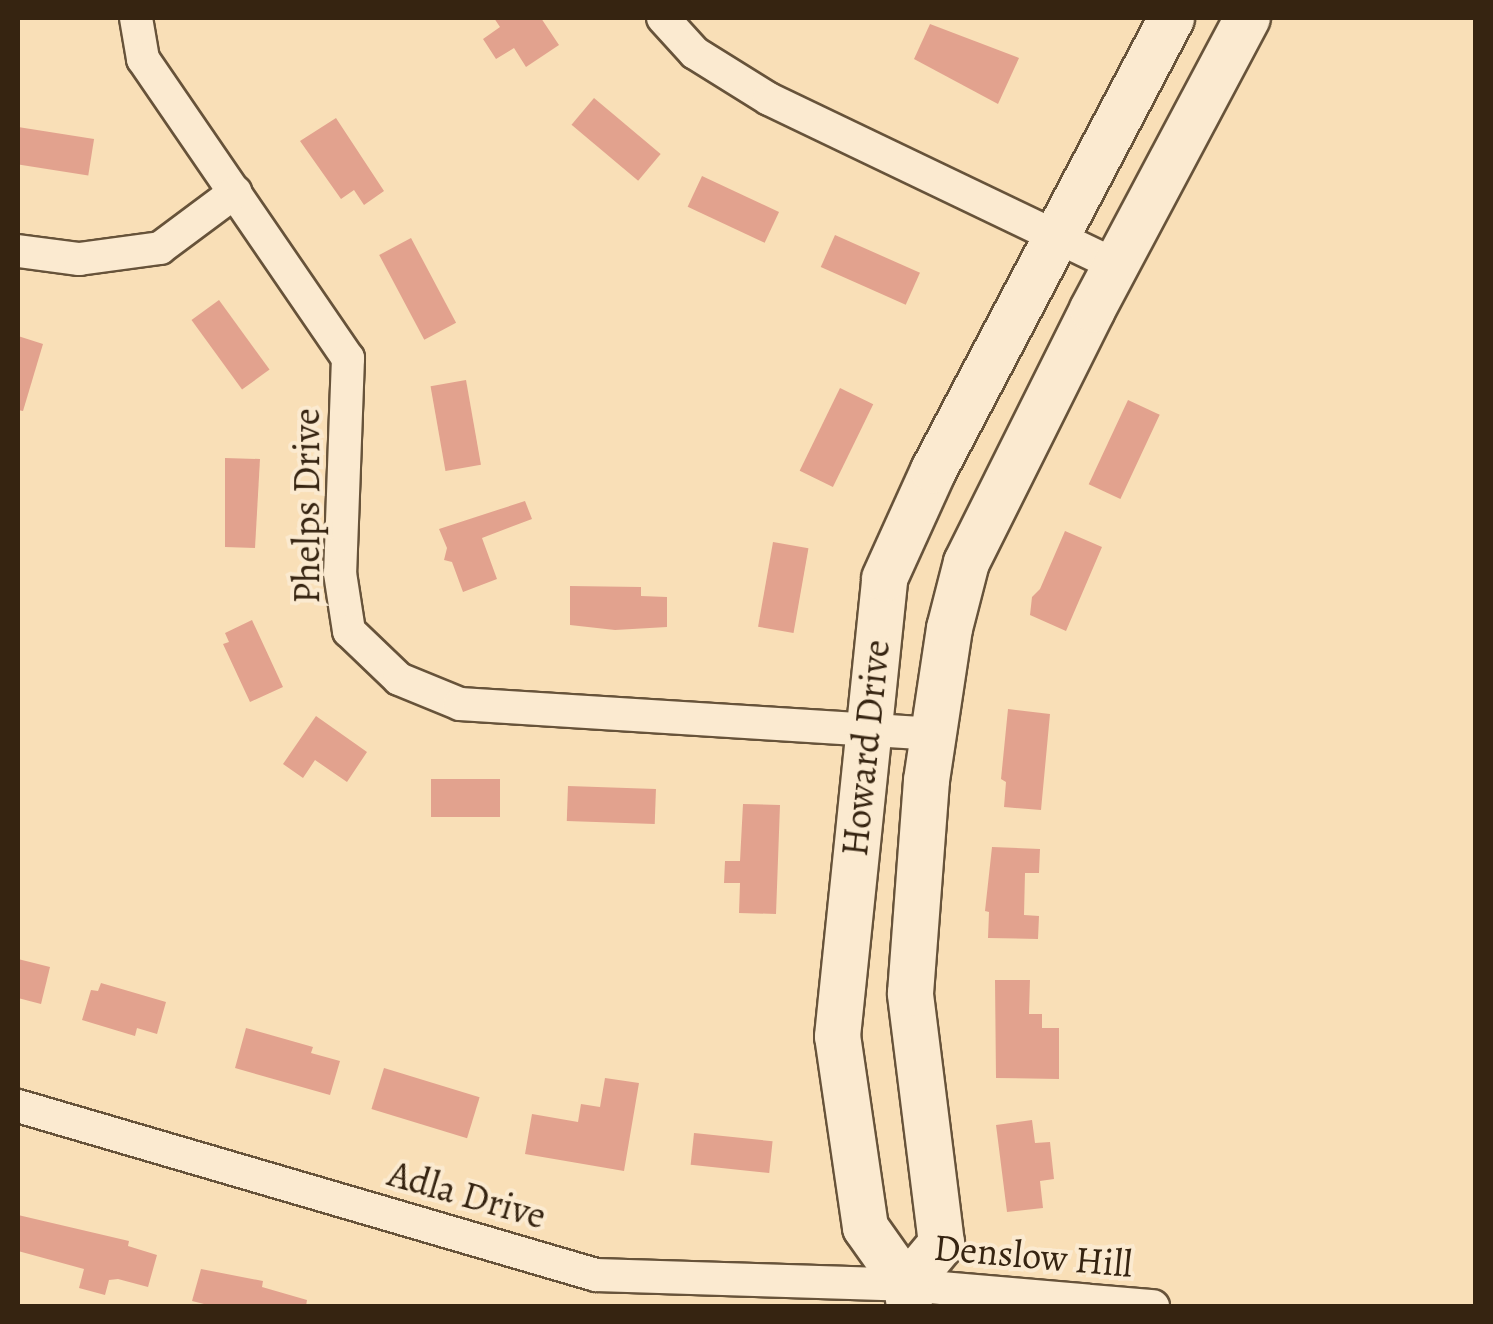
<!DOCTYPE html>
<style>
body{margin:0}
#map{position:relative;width:1493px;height:1324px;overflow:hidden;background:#f9dfb7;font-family:Alegreya,serif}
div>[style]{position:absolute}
.building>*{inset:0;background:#e2a28e;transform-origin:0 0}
.roads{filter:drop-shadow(2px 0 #67533a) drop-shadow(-2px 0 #67533a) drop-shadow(0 2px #67533a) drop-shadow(0 -2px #67533a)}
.street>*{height:32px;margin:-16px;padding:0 16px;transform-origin:16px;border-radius:16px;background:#fbead0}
.secondary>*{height:45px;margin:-22.5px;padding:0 22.5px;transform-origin:22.5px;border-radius:22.5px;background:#fbead0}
span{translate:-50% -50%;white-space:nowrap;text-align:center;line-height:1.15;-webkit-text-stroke:8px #fbead0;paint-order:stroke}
.street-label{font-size:38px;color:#362411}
.frame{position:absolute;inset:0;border:20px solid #362411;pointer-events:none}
</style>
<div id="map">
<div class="building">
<div style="clip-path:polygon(494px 18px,541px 18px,559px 45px,526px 67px,514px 48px,496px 59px,483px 39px,500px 27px)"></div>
<div style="clip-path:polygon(930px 24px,1019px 58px,998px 104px,914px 59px)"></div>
<div style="left:594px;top:98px;width:87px;height:35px;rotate:40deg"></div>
<div style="clip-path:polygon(336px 118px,384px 191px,364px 205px,354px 190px,341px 199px,300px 141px)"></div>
<div style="left:18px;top:127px;width:77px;height:37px;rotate:9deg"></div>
<div style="left:702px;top:176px;width:85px;height:34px;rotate:25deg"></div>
<div style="left:835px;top:235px;width:93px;height:35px;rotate:24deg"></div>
<div style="left:411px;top:238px;width:96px;height:36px;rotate:62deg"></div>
<div style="left:219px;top:300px;width:86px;height:34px;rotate:54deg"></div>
<div style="clip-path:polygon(18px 336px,43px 344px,23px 411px,18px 410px)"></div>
<div style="left:466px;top:380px;width:86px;height:36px;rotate:80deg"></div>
<div style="left:840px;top:388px;width:37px;height:92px;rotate:26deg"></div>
<div style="left:1128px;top:400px;width:35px;height:93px;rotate:25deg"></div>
<div style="clip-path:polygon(225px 458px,260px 459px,255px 548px,225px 547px)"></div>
<div style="clip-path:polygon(525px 501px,532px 519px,482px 538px,497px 579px,463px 592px,452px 562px,444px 560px,447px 548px,439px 529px)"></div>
<div style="clip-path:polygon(1065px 531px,1102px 547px,1066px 631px,1030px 615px,1032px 597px,1040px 589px)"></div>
<div style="left:773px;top:542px;width:36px;height:86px;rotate:10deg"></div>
<div style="clip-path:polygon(570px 586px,641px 587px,641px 596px,667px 597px,667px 627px,615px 630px,570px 625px)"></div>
<div style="clip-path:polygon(252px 620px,283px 687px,250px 702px,223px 644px,229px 642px,225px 633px)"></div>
<div style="clip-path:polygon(1008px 709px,1050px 714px,1041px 810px,1004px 807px,1006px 782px,1001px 779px)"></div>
<div style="clip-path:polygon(316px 716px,367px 752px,347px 782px,315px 760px,303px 778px,283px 764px)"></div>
<div style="left:431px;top:779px;width:69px;height:38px"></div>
<div style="left:568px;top:786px;width:88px;height:35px;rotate:2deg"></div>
<div style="clip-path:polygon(743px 804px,780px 805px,776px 914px,739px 913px,740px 883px,724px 883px,725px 861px,740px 861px)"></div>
<div style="clip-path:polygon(992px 847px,1040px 849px,1039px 873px,1025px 873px,1024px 915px,1039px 916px,1038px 939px,988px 938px,989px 912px,985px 911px)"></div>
<div style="clip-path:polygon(18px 959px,50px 967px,41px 1004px,18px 998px)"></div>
<div style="clip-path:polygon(995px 980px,1030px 980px,1029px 1014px,1042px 1014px,1042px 1028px,1059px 1028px,1059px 1079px,996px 1078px)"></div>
<div style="clip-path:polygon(101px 983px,166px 1002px,157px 1034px,137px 1028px,135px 1036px,82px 1020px,91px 990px,98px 991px)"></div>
<div style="clip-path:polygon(246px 1028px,313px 1047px,311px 1053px,340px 1061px,330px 1095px,235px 1068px)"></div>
<div style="left:384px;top:1068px;width:100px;height:43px;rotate:17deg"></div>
<div style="clip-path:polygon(605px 1078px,639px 1083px,624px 1171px,525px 1154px,532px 1114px,578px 1122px,581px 1104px,600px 1107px)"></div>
<div style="clip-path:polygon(1032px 1120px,1035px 1143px,1050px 1142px,1054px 1179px,1040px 1181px,1043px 1208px,1007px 1212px,996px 1125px)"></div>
<div style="left:694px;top:1133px;width:79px;height:32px;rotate:6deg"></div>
<div style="clip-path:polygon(18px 1215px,129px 1241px,128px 1246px,157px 1255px,148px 1287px,118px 1279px,109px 1280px,105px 1295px,79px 1288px,84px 1269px,18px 1251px)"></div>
<div style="clip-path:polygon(201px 1269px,263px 1281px,262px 1287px,307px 1300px,306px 1306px,212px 1306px,192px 1301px)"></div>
</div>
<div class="roads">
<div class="street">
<div style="left:136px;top:18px;width:42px;rotate:80.3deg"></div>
<div style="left:143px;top:59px;width:363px;rotate:55.6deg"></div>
<div style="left:348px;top:358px;width:215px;rotate:92.1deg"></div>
<div style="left:340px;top:573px;width:59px;rotate:81.2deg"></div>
<div style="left:349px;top:631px;width:69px;rotate:43.8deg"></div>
<div style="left:399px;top:679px;width:66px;rotate:22.3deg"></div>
<div style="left:460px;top:704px;width:473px;rotate:3.6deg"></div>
<div style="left:663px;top:18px;width:47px;rotate:47.6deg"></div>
<div style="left:695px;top:53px;width:87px;rotate:31.9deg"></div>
<div style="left:769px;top:99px;width:384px;rotate:25.6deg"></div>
<div style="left:18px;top:251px;width:62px;rotate:7.5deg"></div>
<div style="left:79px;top:259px;width:82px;rotate:-7.7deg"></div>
<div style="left:160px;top:248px;width:94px;rotate:-36.7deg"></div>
<div style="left:18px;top:1106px;width:602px;rotate:16.3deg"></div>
<div style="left:596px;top:1275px;width:310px;rotate:1.8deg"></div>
<div style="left:906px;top:1285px;width:248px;rotate:4.9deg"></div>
</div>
<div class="secondary">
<div style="left:906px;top:1285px;width:55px;rotate:-50.2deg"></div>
<div style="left:941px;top:1243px;width:252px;rotate:-97.1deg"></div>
<div style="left:910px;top:993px;width:214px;rotate:-85.7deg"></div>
<div style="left:926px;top:780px;width:154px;rotate:-81.4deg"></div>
<div style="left:949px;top:628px;width:68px;rotate:-75.6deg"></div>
<div style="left:966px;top:562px;width:283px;rotate:-63.5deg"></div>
<div style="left:1092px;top:309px;width:330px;rotate:-62deg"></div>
<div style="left:909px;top:1306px;width:21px;rotate:-98deg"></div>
<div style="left:906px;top:1285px;width:71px;rotate:-125.3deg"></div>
<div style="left:865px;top:1227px;width:193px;rotate:-98.3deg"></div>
<div style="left:837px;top:1036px;width:460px;rotate:-84.1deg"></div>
<div style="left:884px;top:578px;width:119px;rotate:-65.6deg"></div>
<div style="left:933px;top:470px;width:511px;rotate:-62.23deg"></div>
</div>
</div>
<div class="street-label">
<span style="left:307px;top:506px;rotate:-90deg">Phelps Drive</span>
<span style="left:866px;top:748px;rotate:-84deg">Howard Drive</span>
<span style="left:467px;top:1195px;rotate:16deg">Adla Drive</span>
<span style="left:1033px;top:1256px;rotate:5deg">Denslow Hill</span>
</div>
<div class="frame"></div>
</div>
